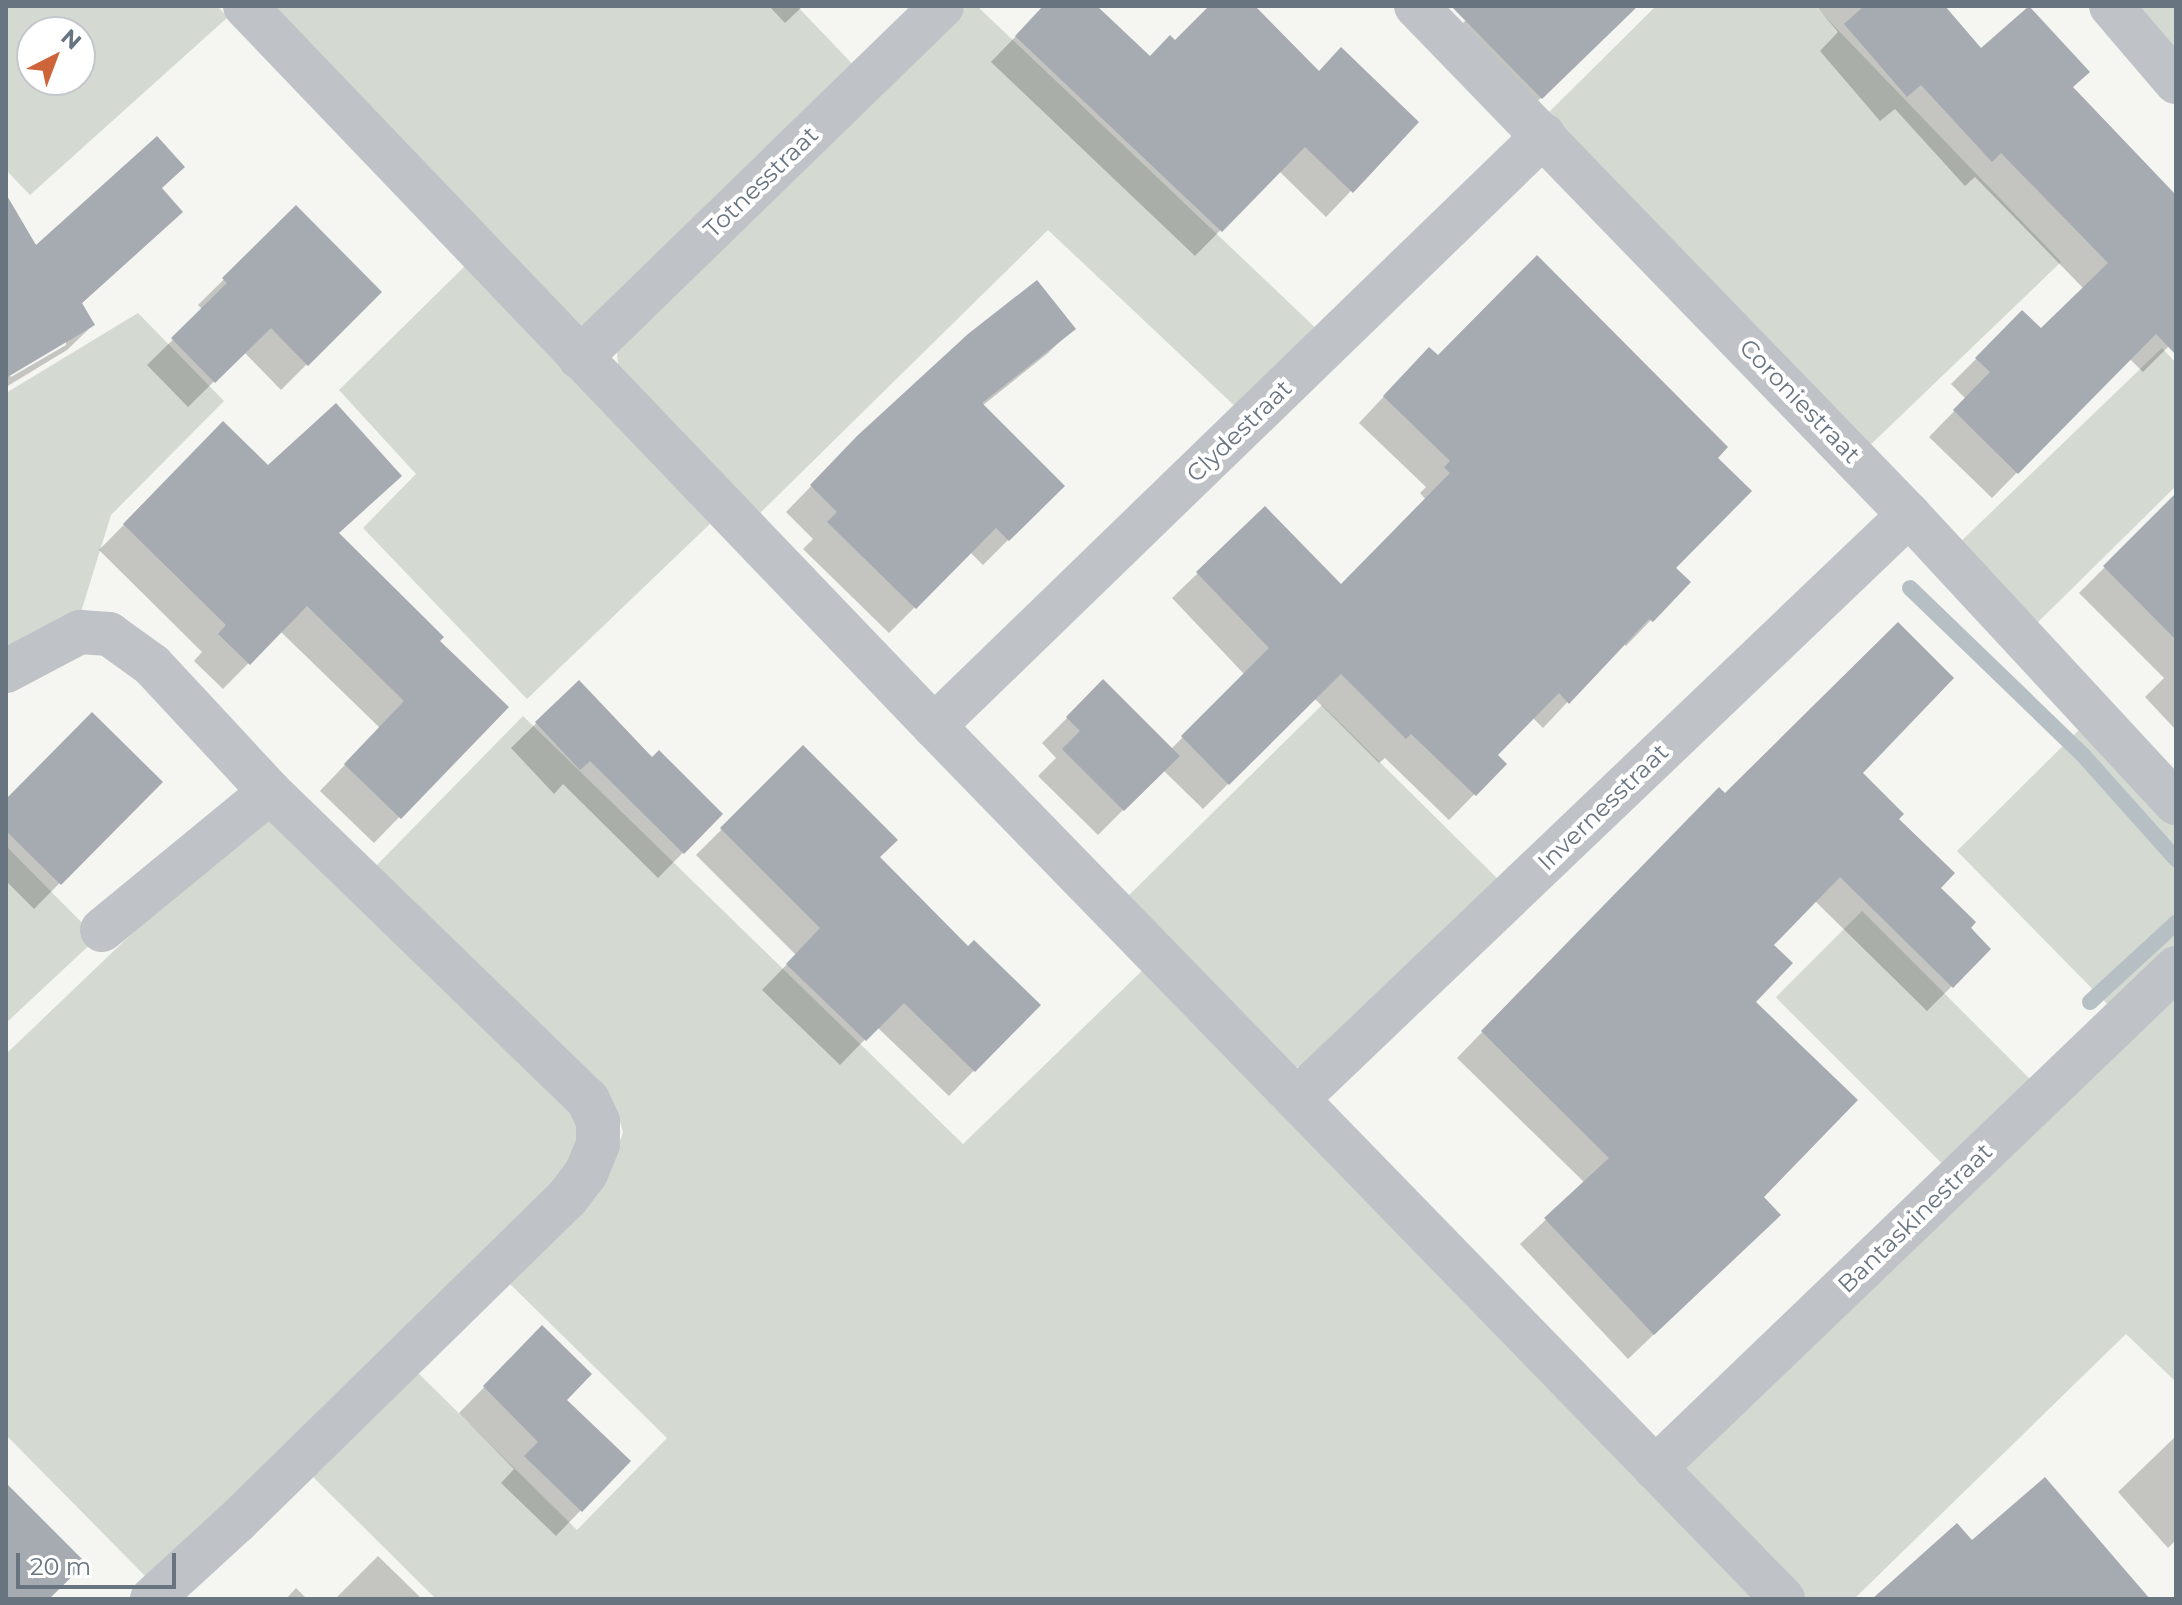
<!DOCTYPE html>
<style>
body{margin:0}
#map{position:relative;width:2182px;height:1605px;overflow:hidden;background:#f5f5f2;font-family:Montserrat,sans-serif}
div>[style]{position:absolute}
.green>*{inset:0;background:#d4dad2;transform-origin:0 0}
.shadow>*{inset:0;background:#0003}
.stream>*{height:16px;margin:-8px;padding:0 8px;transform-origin:8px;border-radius:8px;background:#b6c0c4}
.building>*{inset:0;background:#a5abb1}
.street>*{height:44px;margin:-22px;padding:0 22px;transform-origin:22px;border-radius:22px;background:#bfc2c6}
span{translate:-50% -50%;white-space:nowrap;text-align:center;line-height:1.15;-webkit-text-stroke:8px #fff;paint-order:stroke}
.street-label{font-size:24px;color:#687480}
.frame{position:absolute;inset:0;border:8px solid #687480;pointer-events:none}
.north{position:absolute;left:16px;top:16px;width:80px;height:80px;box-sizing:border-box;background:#fff;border:2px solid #c3c7cc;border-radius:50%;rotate:42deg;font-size:22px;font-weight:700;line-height:32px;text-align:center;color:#687480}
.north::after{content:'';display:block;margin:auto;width:28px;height:36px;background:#ce6439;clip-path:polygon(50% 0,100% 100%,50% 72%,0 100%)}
.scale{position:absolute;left:16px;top:1553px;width:160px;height:36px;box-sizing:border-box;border:4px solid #687480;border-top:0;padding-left:10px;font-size:24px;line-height:28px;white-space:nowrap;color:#687480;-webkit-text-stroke:6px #fff;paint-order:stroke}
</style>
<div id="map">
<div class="green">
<div style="clip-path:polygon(evenodd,6px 6px,217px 6px,228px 17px,30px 195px,6px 170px,6px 6px,32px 32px,80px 32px,80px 80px,32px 80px,32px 32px)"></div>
<div style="clip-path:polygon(265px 6px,797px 6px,860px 72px,606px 323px,574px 329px)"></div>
<div style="clip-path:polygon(967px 6px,977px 6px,1323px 335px,1239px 410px,1048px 230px,754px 519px,619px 374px,617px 353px,625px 333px)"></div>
<div style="clip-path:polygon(1656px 6px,1815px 6px,2061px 262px,1865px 450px,1544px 117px)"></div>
<div style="clip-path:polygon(2128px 6px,2176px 6px,2176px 59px)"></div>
<div style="clip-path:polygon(466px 265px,713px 521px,527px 699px,363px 528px,416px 474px,339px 390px)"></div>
<div style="clip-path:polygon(138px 313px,224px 401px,111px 515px,81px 612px,6px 658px,6px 393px)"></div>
<div style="clip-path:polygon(2162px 348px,2176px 363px,2176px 486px,2033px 627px,1955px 547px)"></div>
<div style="clip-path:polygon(1322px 705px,1502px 883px,1307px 1065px,1293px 1068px,1121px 903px)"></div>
<div style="clip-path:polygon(523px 716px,963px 1144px,1150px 963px,1766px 1599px,436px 1599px,308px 1472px,413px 1368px,577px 1530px,667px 1438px,502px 1276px,615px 1156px,623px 1132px,617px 1111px,372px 870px)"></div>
<div style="clip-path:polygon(2084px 725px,2176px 824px,2176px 949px,2112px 1009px,1957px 851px)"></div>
<div style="clip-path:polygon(271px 809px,577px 1112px,577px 1161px,153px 1584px,6px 1435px,6px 1054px,257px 814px)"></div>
<div style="clip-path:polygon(6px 846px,97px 938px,6px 1023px)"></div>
<div style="left:1862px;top:911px;width:246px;height:122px;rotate:45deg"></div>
<div style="clip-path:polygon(2176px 983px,2176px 1382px,2126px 1334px,1854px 1599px,1803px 1599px,1688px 1480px,1684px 1463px)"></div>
</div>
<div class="shadow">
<div style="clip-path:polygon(769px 6px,803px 6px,785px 23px)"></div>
<div style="clip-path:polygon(1045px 6px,1095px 6px,1149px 58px,1175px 43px,1212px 6px,1253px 6px,1318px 73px,1416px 123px,1326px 217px,1279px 171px,1195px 256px,991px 62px)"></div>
<div style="clip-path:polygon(1480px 6px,1636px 6px,1515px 123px,1440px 46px)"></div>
<div style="clip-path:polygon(1816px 6px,1943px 6px,1981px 51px,2071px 88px,2176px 207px,2176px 339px,2143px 372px,2129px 358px,1992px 498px,1929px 437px,1966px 399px,1951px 384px,2022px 313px,2041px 331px,2084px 289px,1975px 177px,1965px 186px,1895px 109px,1880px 121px,1820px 51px,1838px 32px)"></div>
<div style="clip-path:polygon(evenodd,160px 189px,155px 237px,81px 304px,93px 325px,67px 350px,6px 387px,6px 234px,36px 248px,160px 189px,66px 340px,66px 345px,11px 377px,9px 374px,66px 340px)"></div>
<div style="clip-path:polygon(296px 208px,379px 292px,281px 390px,244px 352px,188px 407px,147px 365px,203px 310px,198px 305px)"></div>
<div style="clip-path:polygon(1073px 329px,1047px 354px,982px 406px,1062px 486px,983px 565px,970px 552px,889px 633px,803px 549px,813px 539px,786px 512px,859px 437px)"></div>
<div style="clip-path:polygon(1438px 358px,1716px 458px,1651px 620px,1626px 646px,1623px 643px,1543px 728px,1532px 717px,1496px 755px,1504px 764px,1449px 820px,1385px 758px,1379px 763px,1314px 698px,1203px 809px,1163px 770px,1098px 835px,1038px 776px,1056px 758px,1042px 743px,1103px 682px,1171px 749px,1245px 675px,1172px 598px,1198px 573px,1340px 587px,1426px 500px,1420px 493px,1426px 487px,1359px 423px,1404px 375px)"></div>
<div style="clip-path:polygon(223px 424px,337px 534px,437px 641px,506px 707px,374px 843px,320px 791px,380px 728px,280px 631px,223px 689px,194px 661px,202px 652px,99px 550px)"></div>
<div style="clip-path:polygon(2176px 496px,2176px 730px,2145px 697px,2164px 678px,2079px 593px)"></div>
<div style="clip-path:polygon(578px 682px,652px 760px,721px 814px,658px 878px,563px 784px,554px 794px,511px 748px)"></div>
<div style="clip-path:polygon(803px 748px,877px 858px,968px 948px,1038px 1005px,949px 1096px,877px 1027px,840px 1065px,762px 990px,796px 955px,696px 855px)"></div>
<div style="clip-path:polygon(1860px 773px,1897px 819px,1938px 888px,1989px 949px,1927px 1011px,1814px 900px,1771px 945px,1753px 1002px,1761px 1197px,1753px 1240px,1628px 1359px,1520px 1244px,1585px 1183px,1457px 1058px,1694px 814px,1725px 796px)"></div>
<div style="clip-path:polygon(160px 782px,34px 909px,6px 881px,6px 802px)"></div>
<div style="clip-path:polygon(542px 1328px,564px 1400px,581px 1510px,556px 1536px,501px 1483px,514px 1469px,459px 1413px)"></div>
<div style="clip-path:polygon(2176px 1436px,2176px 1540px,2168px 1548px,2118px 1492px)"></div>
<div style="clip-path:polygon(378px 1556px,422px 1599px,335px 1599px)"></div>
<div style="clip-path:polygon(296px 1588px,307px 1599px,286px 1599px)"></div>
</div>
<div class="stream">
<div style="left:1910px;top:588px;width:240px;rotate:44deg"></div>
<div style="left:2083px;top:755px;width:140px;rotate:48.2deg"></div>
<div style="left:2090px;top:1002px;width:117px;rotate:-42.6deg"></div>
</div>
<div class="building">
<div style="clip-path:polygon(1043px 6px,1097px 6px,1150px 56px,1170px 35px,1175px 40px,1209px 6px,1255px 6px,1319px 71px,1341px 47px,1419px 122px,1353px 193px,1305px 147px,1222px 232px,1015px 36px)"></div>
<div style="clip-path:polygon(1451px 6px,1638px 6px,1542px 99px)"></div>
<div style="clip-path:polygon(1864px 6px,1945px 6px,1981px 48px,2029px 6px,2090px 72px,2073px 87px,2176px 195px,2176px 355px,2156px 334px,2018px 474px,1953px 410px,1990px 372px,1975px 358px,2022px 310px,2041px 328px,2108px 263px,2001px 153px,1992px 162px,1921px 85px,1907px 97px,1844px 24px)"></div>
<div style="clip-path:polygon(157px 136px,185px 167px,162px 188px,183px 212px,82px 303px,95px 325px,6px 378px,6px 194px,36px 245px)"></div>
<div style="clip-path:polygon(296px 205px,382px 292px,308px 366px,271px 328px,215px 383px,171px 338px,227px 283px,222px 278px)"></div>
<div style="clip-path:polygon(1537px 255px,1728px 447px,1718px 458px,1752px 491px,1676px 568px,1691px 582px,1653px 622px,1649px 619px,1569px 704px,1559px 693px,1498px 755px,1507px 764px,1476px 796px,1411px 734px,1406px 739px,1341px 674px,1229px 785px,1181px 736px,1269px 648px,1196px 572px,1265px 506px,1341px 584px,1450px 473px,1444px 467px,1450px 461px,1383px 396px,1429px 347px,1438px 355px)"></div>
<div style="clip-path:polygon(1037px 280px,1076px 329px,982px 403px,1065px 486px,1009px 541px,996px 528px,916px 609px,827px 522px,837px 512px,810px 485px,857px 436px,968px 334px)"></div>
<div style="clip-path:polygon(336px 403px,402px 476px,339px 533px,444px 637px,440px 641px,509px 707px,401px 819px,344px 764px,404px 701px,307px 606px,250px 665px,218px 634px,226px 625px,123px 524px,223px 421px,268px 465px)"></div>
<div style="clip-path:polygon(2176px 493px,2176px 640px,2103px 566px)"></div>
<div style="clip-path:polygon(1898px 622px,1954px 678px,1863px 773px,1904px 814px,1899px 819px,1955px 873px,1941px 888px,1976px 922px,1971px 928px,1991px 949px,1953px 988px,1840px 877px,1774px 945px,1793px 963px,1756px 1002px,1858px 1100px,1764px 1197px,1781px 1215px,1654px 1335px,1544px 1218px,1609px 1158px,1481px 1031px,1719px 787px,1725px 793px)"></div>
<div style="clip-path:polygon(1103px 679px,1180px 756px,1124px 811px,1062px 749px,1080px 731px,1066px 717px)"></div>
<div style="clip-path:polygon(579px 680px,652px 757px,659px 750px,723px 814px,684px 854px,590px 761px,580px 770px,535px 722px)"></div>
<div style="clip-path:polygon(92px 712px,163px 782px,61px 885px,6px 831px,6px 799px)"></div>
<div style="clip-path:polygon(803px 745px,898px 840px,880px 857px,968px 946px,974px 940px,1041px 1005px,975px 1072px,904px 1003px,866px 1041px,786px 964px,820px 928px,720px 828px)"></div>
<div style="clip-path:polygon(542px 1325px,592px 1374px,567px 1400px,631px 1461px,582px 1512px,524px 1456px,538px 1442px,483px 1386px)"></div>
<div style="clip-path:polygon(2045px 1477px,2150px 1599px,1872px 1599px,1957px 1523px,1972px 1540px)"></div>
<div style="clip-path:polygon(6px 1483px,86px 1563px,49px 1599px,6px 1599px)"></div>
</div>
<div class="street">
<div style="left:245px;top:6px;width:997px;rotate:46.26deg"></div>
<div style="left:934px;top:726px;width:1218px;rotate:45.8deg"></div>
<div style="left:1416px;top:6px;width:709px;rotate:45.91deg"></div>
<div style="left:1909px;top:515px;width:393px;rotate:47.2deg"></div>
<div style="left:2111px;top:6px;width:100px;rotate:49.5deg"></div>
<div style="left:580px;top:358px;width:505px;rotate:-44.2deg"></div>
<div style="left:6px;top:671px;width:84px;rotate:-27.8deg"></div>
<div style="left:80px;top:632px;width:29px;rotate:4deg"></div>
<div style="left:109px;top:634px;width:53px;rotate:35.8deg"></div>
<div style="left:152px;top:665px;width:173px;rotate:47.1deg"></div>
<div style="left:270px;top:792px;width:443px;rotate:44.1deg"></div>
<div style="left:588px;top:1100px;width:23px;rotate:65deg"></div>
<div style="left:598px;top:1121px;width:23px;rotate:90deg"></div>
<div style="left:598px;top:1144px;width:31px;rotate:112deg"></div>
<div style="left:586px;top:1173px;width:31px;rotate:127deg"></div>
<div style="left:567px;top:1198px;width:463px;rotate:135.6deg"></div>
<div style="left:236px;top:1522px;width:114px;rotate:137.5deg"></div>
<div style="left:934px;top:726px;width:849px;rotate:-44.09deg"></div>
<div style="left:102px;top:930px;width:217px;rotate:-39.4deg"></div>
<div style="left:1297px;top:1099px;width:846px;rotate:-43.66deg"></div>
<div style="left:1655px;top:1468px;width:722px;rotate:-43.82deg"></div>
</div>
<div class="street-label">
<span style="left:761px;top:182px;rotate:-44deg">Totnesstraat</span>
<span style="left:1800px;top:401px;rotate:46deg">Coroniestraat</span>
<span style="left:1239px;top:431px;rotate:-44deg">Clydestraat</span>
<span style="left:1603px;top:807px;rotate:-44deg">Invernesstraat</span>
<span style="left:1915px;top:1218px;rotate:-44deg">Bantaskinestraat</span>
</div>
<div class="frame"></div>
<div class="north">N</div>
<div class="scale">20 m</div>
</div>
